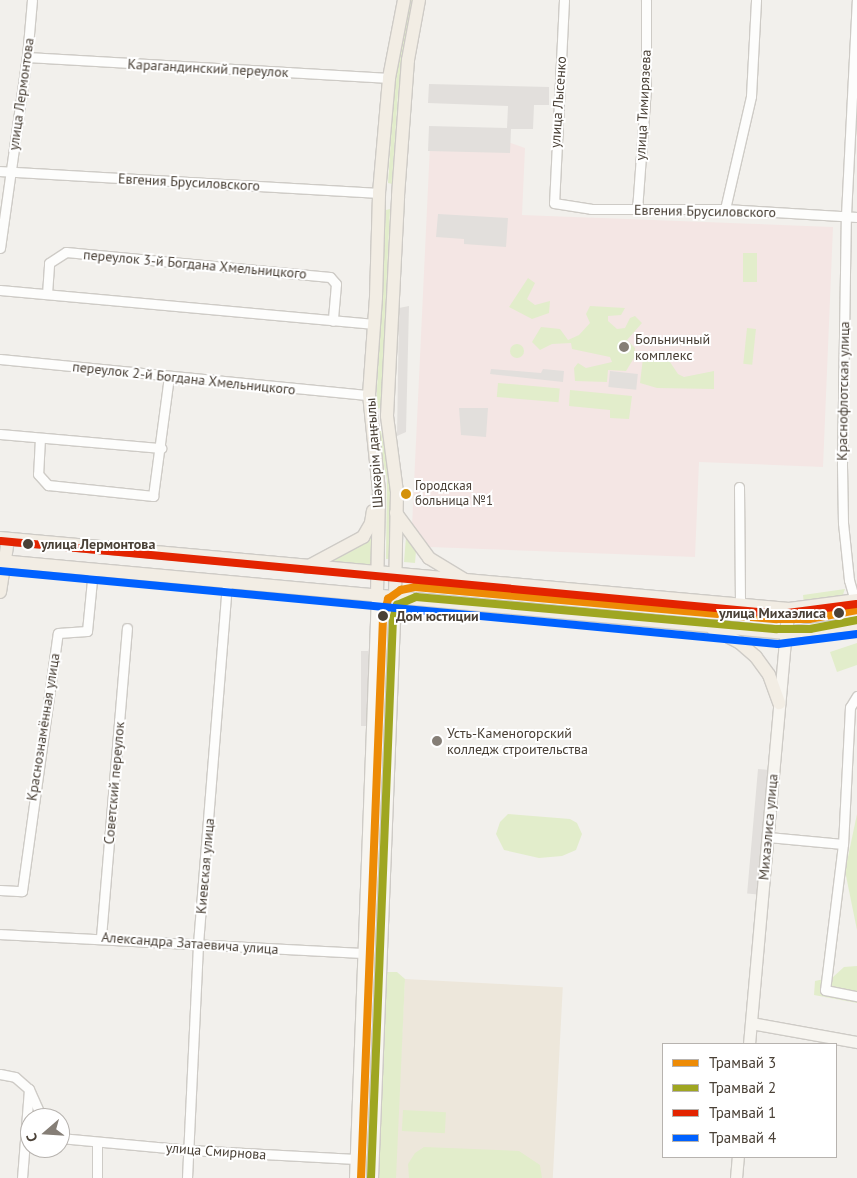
<!DOCTYPE html>
<meta charset="utf-8">
<style>
body{margin:0}
#map{position:relative;width:857px;height:1178px;overflow:hidden;background:#f2f0ec;font-family:"PT Sans",sans-serif}
div>[style]{position:absolute}
.education>*{inset:0;background:#ede7db;transform-origin:0 0}
.medical>*{inset:0;background:#f4e6e4}
.green>*{inset:0;background:#e2edcb;transform-origin:0 0}
.round{border-radius:50%}
.parking>*{inset:0;background:#e2dfdc;transform-origin:0 0}
.roads{filter:drop-shadow(1px 0 #cecbc6) drop-shadow(-1px 0 #cecbc6) drop-shadow(0 1px #cecbc6) drop-shadow(0 -1px #cecbc6)}
.street>*{height:9px;margin:-4.5px;padding:0 4.5px;transform-origin:4.5px;border-radius:4.5px;background:#fdfdfc}
.secondary>*{height:11px;margin:-5.5px;padding:0 5.5px;transform-origin:5.5px;border-radius:5.5px;background:#f7f5f0}
.primary>*{height:12px;margin:-6px;padding:0 6px;transform-origin:6px;border-radius:6px;background:#f2ede4}
.tram-1>*{height:8px;margin:-4px;padding:0 4px;transform-origin:4px;border-radius:4px;background:#ed8b06}
.tram-2>*{height:8px;margin:-4px;padding:0 4px;transform-origin:4px;border-radius:4px;background:#9fa621}
.tram-3>*{height:8px;margin:-4px;padding:0 4px;transform-origin:4px;border-radius:4px;background:#e32400}
.tram-4>*{height:8px;margin:-4px;padding:0 4px;transform-origin:4px;border-radius:4px;background:#0061ff}
.dots>*{width:14px;height:14px;translate:-50% -50%;box-sizing:border-box;border:2px solid #fff;border-radius:50%}
span{translate:-50% -50%;white-space:nowrap;text-align:center;line-height:1.15;-webkit-text-stroke:4px #fff;paint-order:stroke}
.bus-label{font-size:13px;color:#4a4137}
.left{translate:0 -50%;text-align:left}
.street-label{font-size:14px;color:#4a4137}
.poi-label{font-size:14px;color:#4a4137}
.stop-label{font-size:14px;color:#4a4137;font-weight:700}
.right{translate:-100% -50%;text-align:right}
.legend{position:absolute;left:662px;top:1043px;width:175px;height:115px;box-sizing:border-box;background:#fff;border:1px solid #b7b3af;margin:0;padding:6px 9px;list-style:none;font-size:15px;color:#4a4137}
.legend li{display:flex;align-items:center;gap:10px;height:25px}
.legend b{width:25px;border:1px solid #b7b3af}
.north{position:absolute;left:20px;top:1108px;width:50px;height:50px;box-sizing:border-box;background:#fff;border:1px solid #b7b3af;border-radius:50%;rotate:251deg;font-size:14px;font-weight:700;line-height:20px;text-align:center;color:#4a4137}
.north::after{content:'';display:block;margin:auto;width:18px;height:22px;background:#857e76;clip-path:polygon(50% 0,100% 100%,50% 72%,0 100%)}
</style>
<div id="map">
<div class="education">
<div style="left:405px;top:979px;width:158px;height:199px;rotate:3deg"></div>
</div>
<div class="medical">
<div style="clip-path:polygon(508px 142px,525px 148px,522px 215px,833px 227px,823px 467px,699px 462px,695px 557px,430px 547px,412px 526px,430px 145px)"></div>
</div>
<div class="green">
<div style="clip-path:polygon(408px 0,413px 0,398px 93px,392px 184px,388px 183px,394px 93px)"></div>
<div style="clip-path:polygon(390px 209px,381px 408px,376px 409px,386px 210px)"></div>
<div style="left:743px;top:253px;width:14px;height:29px"></div>
<div style="clip-path:polygon(528px 278px,535px 283px,527px 299px,535px 305px,550px 301px,549px 313px,532px 319px,509px 307px)"></div>
<div style="clip-path:polygon(590px 306px,625px 308px,621px 315px,608px 316px,608px 321px,617px 329px,625px 328px,630px 318px,635px 316px,642px 323px,627px 340px,635px 348px,634px 358px,626px 371px,608px 370px,607px 382px,575px 381px,574px 368px,578px 363px,586px 368px,612px 362px,610px 357px,572px 349px,571px 343px,552px 344px,540px 350px,532px 342px,541px 327px,560px 329px,568px 340px,579px 335px,590px 323px,586px 314px)"></div>
<div style="left:747px;top:328px;width:9px;height:36px;rotate:6deg"></div>
<div class="round" style="left:510px;top:344px;width:14px;height:14px"></div>
<div style="clip-path:polygon(648px 352px,666px 356px,678px 374px,684px 377px,714px 371px,714px 389px,657px 388px,640px 383px,643px 358px)"></div>
<div style="left:498px;top:383px;width:62px;height:14px;rotate:5deg"></div>
<div style="clip-path:polygon(570px 390px,632px 396px,629px 419px,610px 418px,610px 410px,569px 406px)"></div>
<div style="clip-path:polygon(380px 426px,390px 480px,391px 559px,386px 559px,387px 480px,376px 427px)"></div>
<div style="clip-path:polygon(373px 527px,371px 565px,329px 561px,362px 543px)"></div>
<div style="clip-path:polygon(406px 537px,416px 551px,415px 563px,404px 562px)"></div>
<div style="clip-path:polygon(845px 589px,841px 600px,804px 605px,803px 595px)"></div>
<div style="clip-path:polygon(857px 643px,857px 665px,837px 672px,830px 652px)"></div>
<div style="clip-path:polygon(508px 814px,570px 819px,577px 823px,582px 834px,576px 850px,562px 856px,539px 858px,504px 850px,496px 834px,500px 822px)"></div>
<div style="clip-path:polygon(857px 814px,857px 930px,845px 871px)"></div>
<div style="clip-path:polygon(857px 966px,857px 1003px,814px 995px,815px 981px,833px 977px,844px 967px)"></div>
<div style="clip-path:polygon(385px 972px,397px 972px,405px 979px,396px 1178px,379px 1178px)"></div>
<div style="left:403px;top:1110px;width:43px;height:21px;rotate:3deg"></div>
<div style="clip-path:polygon(424px 1147px,519px 1151px,540px 1165px,542px 1178px,409px 1178px,408px 1164px,415px 1153px)"></div>
</div>
<div class="parking">
<div style="clip-path:polygon(429px 84px,549px 87px,549px 105px,534px 105px,533px 129px,511px 129px,510px 153px,428px 151px,429px 126px,507px 128px,508px 106px,428px 103px)"></div>
<div style="clip-path:polygon(438px 214px,508px 218px,506px 247px,464px 244px,464px 239px,436px 237px)"></div>
<div style="clip-path:polygon(409px 306px,406px 432px,397px 436px,399px 308px)"></div>
<div style="clip-path:polygon(491px 369px,541px 373px,543px 369px,564px 371px,563px 382px,490px 374px)"></div>
<div style="left:610px;top:371px;width:28px;height:16px;rotate:6deg"></div>
<div style="clip-path:polygon(459px 408px,488px 408px,486px 437px,461px 435px)"></div>
<div style="left:361px;top:651px;width:7px;height:75px"></div>
<div style="left:758px;top:769px;width:11px;height:125px;rotate:5deg"></div>
</div>
<div class="roads">
<div class="street">
<div style="left:564px;top:0;width:203px;rotate:92.8deg"></div>
<div style="left:554px;top:203px;width:37px;rotate:9deg"></div>
<div style="left:591px;top:209px;width:134px"></div>
<div style="left:725px;top:209px;width:132px;rotate:3.5deg"></div>
<div style="left:27px;top:57px;width:363px;rotate:3.3deg"></div>
<div style="left:0;top:171px;width:380px;rotate:3.3deg"></div>
<div style="left:725px;top:209px;width:116px;rotate:-77deg"></div>
<div style="left:751px;top:96px;width:96px;rotate:-87deg"></div>
<div style="left:637px;top:210px;width:123px;rotate:-85.8deg"></div>
<div style="left:646px;top:87px;width:87px;rotate:-90deg"></div>
<div style="left:0;top:248px;width:193px;rotate:-82deg"></div>
<div style="left:27px;top:57px;width:57px;rotate:-85deg"></div>
<div style="left:0;top:290px;width:376px;rotate:5.2deg"></div>
<div style="left:47px;top:294px;width:31px;rotate:-86deg"></div>
<div style="left:49px;top:263px;width:20px;rotate:-33deg"></div>
<div style="left:66px;top:252px;width:265px;rotate:5.4deg"></div>
<div style="left:330px;top:277px;width:9px;rotate:49deg"></div>
<div style="left:336px;top:284px;width:37px;rotate:95deg"></div>
<div style="left:0;top:359px;width:371px;rotate:5.6deg"></div>
<div style="left:0;top:434px;width:162px;rotate:5deg"></div>
<div style="left:40px;top:438px;width:36px;rotate:93deg"></div>
<div style="left:38px;top:474px;width:15px;rotate:48deg"></div>
<div style="left:48px;top:485px;width:106px;rotate:6deg"></div>
<div style="left:153px;top:496px;width:121px;rotate:-82.4deg"></div>
<div style="left:739px;top:487px;width:118px;rotate:89.5deg"></div>
<div style="left:855px;top:601px;width:22px;rotate:-106deg"></div>
<div style="left:849px;top:580px;width:57px;rotate:-96deg"></div>
<div style="left:843px;top:523px;width:59px;rotate:-91deg"></div>
<div style="left:842px;top:464px;width:249px;rotate:-89.1deg"></div>
<div style="left:846px;top:215px;width:215px;rotate:-87.1deg"></div>
<div style="left:857px;top:696px;width:13px;rotate:122deg"></div>
<div style="left:850px;top:707px;width:137px;rotate:92.9deg"></div>
<div style="left:843px;top:844px;width:147px;rotate:97deg"></div>
<div style="left:825px;top:990px;width:33px;rotate:11deg"></div>
<div style="left:768px;top:837px;width:75px;rotate:5.3deg"></div>
<div style="left:0;top:890px;width:22px;rotate:3deg"></div>
<div style="left:22px;top:891px;width:260px;rotate:-82.1deg"></div>
<div style="left:58px;top:633px;width:29px;rotate:-4deg"></div>
<div style="left:87px;top:631px;width:61px;rotate:-84.4deg"></div>
<div style="left:0;top:934px;width:363px;rotate:3deg"></div>
<div style="left:101px;top:937px;width:310px;rotate:-85.2deg"></div>
<div style="left:0;top:1074px;width:15px;rotate:11deg"></div>
<div style="left:15px;top:1077px;width:18px;rotate:41deg"></div>
<div style="left:29px;top:1089px;width:32px;rotate:66deg"></div>
<div style="left:60px;top:1138px;width:130px;rotate:5.3deg"></div>
<div style="left:189px;top:1150px;width:167px;rotate:3.1deg"></div>
<div style="left:22px;top:1178px;width:89px;rotate:-85.5deg"></div>
<div style="left:97px;top:1178px;width:35px;rotate:-90deg"></div>
<div style="left:187px;top:1178px;width:234px;rotate:-87.3deg"></div>
<div style="left:198px;top:944px;width:362px;rotate:-85.4deg"></div>
</div>
<div class="secondary">
<div style="left:751px;top:1023px;width:108px;rotate:10.2deg"></div>
<div style="left:749px;top:1044px;width:413px;rotate:-84.9deg"></div>
<div style="left:355px;top:1178px;width:584px;rotate:-87.84deg"></div>
<div style="left:372px;top:1178px;width:582px;rotate:-87.74deg"></div>
<div style="left:736px;top:1178px;width:21px;rotate:-85deg"></div>
</div>
<div class="primary">
<div style="left:396px;top:513px;width:56px;rotate:53.7deg"></div>
<div style="left:429px;top:558px;width:42px;rotate:31.4deg"></div>
<div style="left:0;top:538px;width:792px;rotate:5.14deg"></div>
<div style="left:789px;top:609px;width:69px;rotate:-7.5deg"></div>
<div style="left:0;top:561px;width:789px;rotate:5.23deg"></div>
<div style="left:786px;top:633px;width:72px;rotate:-7.2deg"></div>
<div style="left:307px;top:567px;width:64px;rotate:-28.2deg"></div>
<div style="left:363px;top:537px;width:16px;rotate:-60deg"></div>
<div style="left:371px;top:523px;width:12px;rotate:-81deg"></div>
<div style="left:0;top:592px;width:53px;rotate:-81.3deg"></div>
<div style="left:377px;top:594px;width:103px;rotate:-88.9deg"></div>
<div style="left:379px;top:491px;width:97px;rotate:-95.9deg"></div>
<div style="left:369px;top:395px;width:98px;rotate:-85.9deg"></div>
<div style="left:376px;top:297px;width:104px;rotate:-88.3deg"></div>
<div style="left:379px;top:193px;width:115px;rotate:-85deg"></div>
<div style="left:389px;top:78px;width:79px;rotate:-79.1deg"></div>
<div style="left:395px;top:596px;width:104px;rotate:-88.9deg"></div>
<div style="left:397px;top:492px;width:77px;rotate:-97.5deg"></div>
<div style="left:387px;top:416px;width:220px;rotate:-87.1deg"></div>
<div style="left:398px;top:196px;width:136px;rotate:-85.8deg"></div>
<div style="left:408px;top:60px;width:61px;rotate:-79.6deg"></div>
<div style="left:713px;top:629px;width:30px;rotate:27deg"></div>
<div style="left:740px;top:643px;width:21px;rotate:41deg"></div>
<div style="left:756px;top:657px;width:22px;rotate:54deg"></div>
<div style="left:769px;top:675px;width:30px;rotate:70deg"></div>
<div style="left:786px;top:633px;width:24px;rotate:-83deg"></div>
</div>
</div>
<div class="tram-1">
<div style="left:361px;top:1178px;width:560px;rotate:-87.75deg"></div>
<div style="left:383px;top:618px;width:20px;rotate:-75deg"></div>
<div style="left:388px;top:599px;width:16px;rotate:-35deg"></div>
<div style="left:401px;top:590px;width:14px;rotate:-12deg"></div>
<div style="left:415px;top:587px;width:363px;rotate:5.1deg"></div>
<div style="left:777px;top:619px;width:32px"></div>
<div style="left:809px;top:619px;width:49px;rotate:-10.6deg"></div>
</div>
<div class="tram-2">
<div style="left:371px;top:1178px;width:559px;rotate:-87.75deg"></div>
<div style="left:393px;top:619px;width:15px;rotate:-74deg"></div>
<div style="left:397px;top:605px;width:21px;rotate:-23deg"></div>
<div style="left:416px;top:597px;width:362px;rotate:5.1deg"></div>
<div style="left:777px;top:629px;width:33px"></div>
<div style="left:810px;top:629px;width:48px;rotate:-10.8deg"></div>
</div>
<div class="tram-3">
<div style="left:1px;top:541px;width:782px;rotate:5.35deg"></div>
<div style="left:780px;top:614px;width:77px;rotate:-7.5deg"></div>
</div>
<div class="tram-4">
<div style="left:0;top:571px;width:781px;rotate:5.36deg"></div>
<div style="left:778px;top:644px;width:80px;rotate:-7.2deg"></div>
</div>
<div class="dots">
<div style="left:624px;top:347px;background:#857e76"></div>
<div style="left:406px;top:494px;background:#d4920b"></div>
<div style="left:28px;top:544px;background:#4a4137"></div>
<div style="left:839px;top:613px;background:#4a4137"></div>
<div style="left:383px;top:616px;background:#4a4137"></div>
<div style="left:437px;top:741px;background:#857e76"></div>
</div>
<div class="bus-label">
<span class="left" style="left:415px;top:494px">Городская<br>больница №1</span>
</div>
<div class="street-label">
<span style="left:208px;top:68px;rotate:3deg">Карагандинский переулок</span>
<span style="left:21px;top:94px;rotate:-82deg">улица Лермонтова</span>
<span style="left:558px;top:102px;rotate:-86deg">улица Лысенко</span>
<span style="left:643px;top:105px;rotate:-87deg">улица Тимирязева</span>
<span style="left:189px;top:182px;rotate:3deg">Евгения Брусиловского</span>
<span style="left:705px;top:211px;rotate:1deg">Евгения Брусиловского</span>
<span style="left:195px;top:264px;rotate:5deg">переулок 3-й Богдана Хмельницкого</span>
<span style="left:184px;top:378px;rotate:6deg">переулок 2-й Богдана Хмельницкого</span>
<span style="left:843px;top:391px;rotate:-89deg">Краснофлотская улица</span>
<span style="left:374px;top:453px;rotate:-94deg">Шәкәрім даңғылы</span>
<span style="left:43px;top:727px;rotate:-81deg">Краснознамённая улица</span>
<span style="left:114px;top:783px;rotate:-85deg">Советский переулок</span>
<span style="left:768px;top:827px;rotate:-85deg">Михаэлиса улица</span>
<span style="left:205px;top:866px;rotate:-85deg">Киевская улица</span>
<span style="left:190px;top:943px;rotate:4deg">Александра Затаевича улица</span>
<span style="left:216px;top:1151px;rotate:4deg">улица Смирнова</span>
</div>
<div class="poi-label">
<span class="left" style="left:635px;top:347px">Больничный<br>комплекс</span>
<span class="left" style="left:447px;top:741px">Усть-Каменогорский<br>колледж строительства</span>
</div>
<div class="stop-label">
<span class="left" style="left:41px;top:544px">улица Лермонтова</span>
<span class="right" style="left:826px;top:613px">улица Михаэлиса</span>
<span class="left" style="left:396px;top:616px">Дом юстиции</span>
</div>
<ul class="legend">
<li><b style="height:6px;background:#ed8b06"></b>Трамвай 3</li>
<li><b style="height:6px;background:#9fa621"></b>Трамвай 2</li>
<li><b style="height:6px;background:#e32400"></b>Трамвай 1</li>
<li><b style="height:6px;background:#0061ff"></b>Трамвай 4</li>
</ul>
<div class="north">С</div>
</div>
